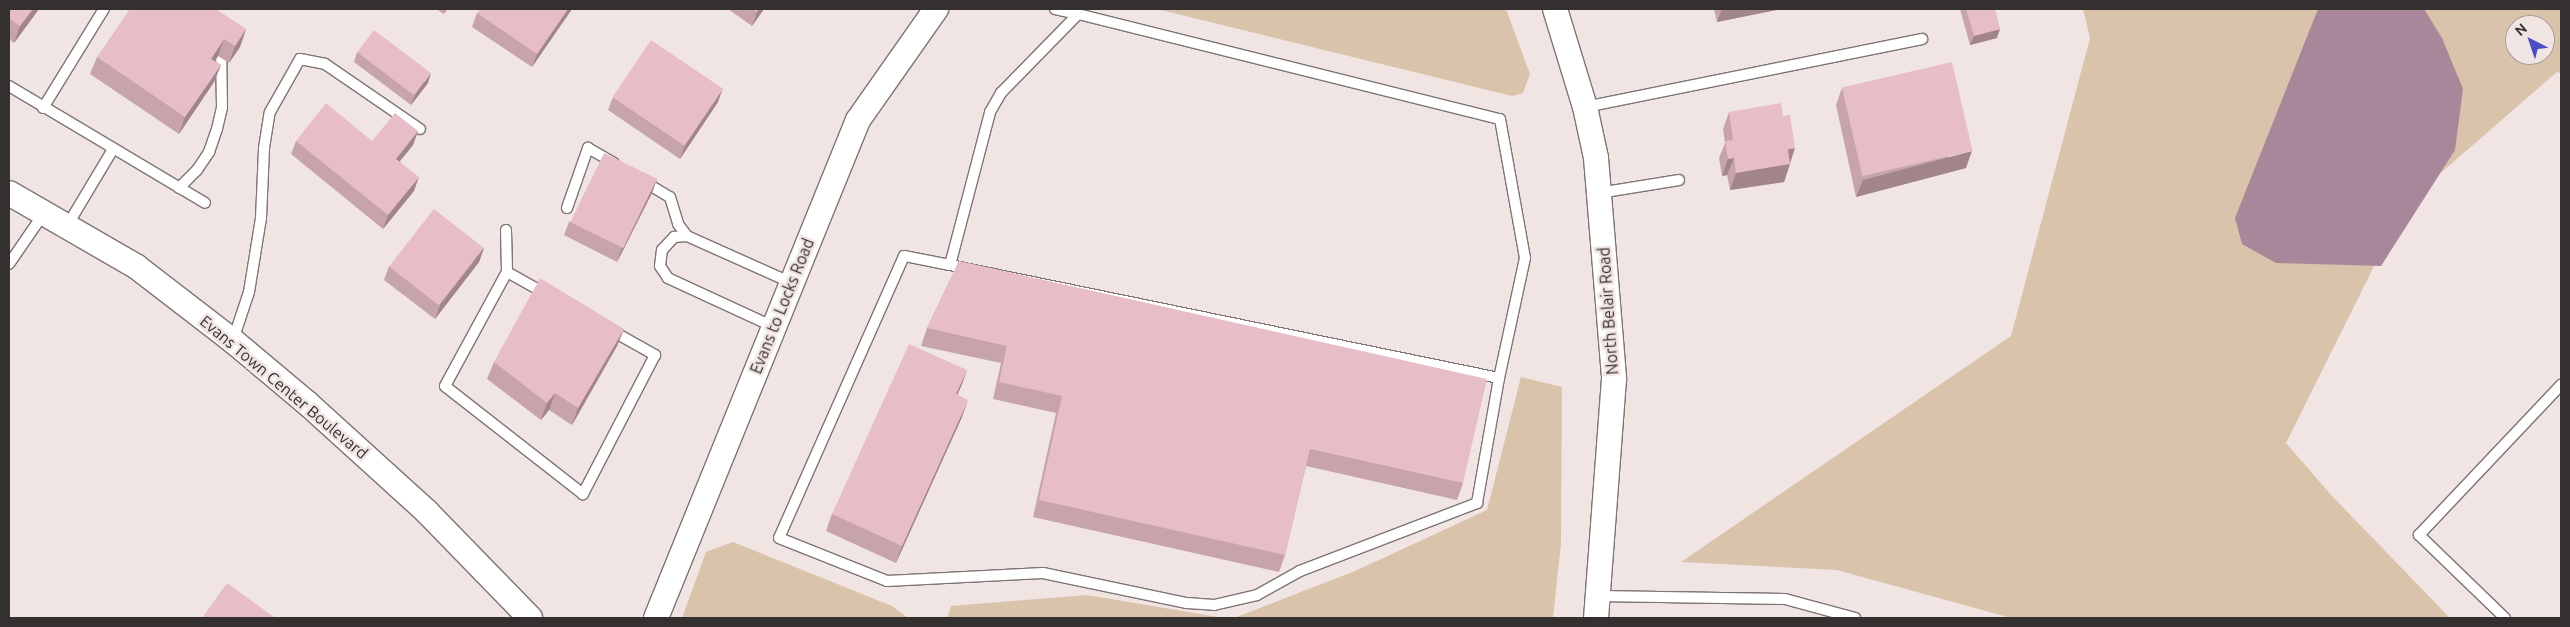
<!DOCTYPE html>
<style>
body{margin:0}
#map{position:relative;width:2570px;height:627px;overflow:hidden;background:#f1e5e4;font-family:Ubuntu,sans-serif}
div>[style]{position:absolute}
.green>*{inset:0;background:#dac3ab}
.water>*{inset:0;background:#a8879b}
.roads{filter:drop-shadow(1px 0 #7f7473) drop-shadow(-1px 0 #7f7473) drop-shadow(0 1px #7f7473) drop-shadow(0 -1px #7f7473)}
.service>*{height:10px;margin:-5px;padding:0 5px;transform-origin:5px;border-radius:5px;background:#fff}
.tertiary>*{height:24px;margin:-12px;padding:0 12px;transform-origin:12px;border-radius:12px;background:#fff}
.wall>*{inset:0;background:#c7a3ab}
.shaded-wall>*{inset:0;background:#a2858b}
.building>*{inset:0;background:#e7bec7;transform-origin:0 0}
span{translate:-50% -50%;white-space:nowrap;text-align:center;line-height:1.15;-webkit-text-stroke:5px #f1e5e4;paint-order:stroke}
.street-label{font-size:16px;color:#34302f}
.frame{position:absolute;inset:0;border:10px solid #34302f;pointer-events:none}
.north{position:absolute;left:2505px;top:15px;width:50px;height:50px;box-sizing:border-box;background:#f1e5e4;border:1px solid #a59d9c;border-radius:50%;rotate:319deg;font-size:14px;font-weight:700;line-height:20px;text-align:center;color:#34302f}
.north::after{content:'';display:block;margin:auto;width:18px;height:22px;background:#4c4dc3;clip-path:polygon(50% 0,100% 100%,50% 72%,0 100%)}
</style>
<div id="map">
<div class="green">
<div style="clip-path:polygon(1157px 9px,1506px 9px,1530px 74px,1523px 93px,1512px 96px)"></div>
<div style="clip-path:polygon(evenodd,2083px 9px,2561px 9px,2561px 73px,2557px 72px,2405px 204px,2286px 443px,2332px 496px,2450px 618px,2011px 618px,1837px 570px,1681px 562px,2011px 336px,2090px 38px,2083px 9px,2515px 25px,2545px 25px,2545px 55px,2515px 55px,2515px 25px)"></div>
<div style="clip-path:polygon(1521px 377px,1562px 387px,1561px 543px,1553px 618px,1234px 618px,1355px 571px,1487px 510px)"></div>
<div style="clip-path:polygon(733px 542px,892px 606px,908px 618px,682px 618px,706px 552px)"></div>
<div style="clip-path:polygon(1087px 595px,1224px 618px,947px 618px,951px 606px)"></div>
</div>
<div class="water">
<div style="clip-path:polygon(2318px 9px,2424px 9px,2442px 38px,2463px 89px,2455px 150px,2381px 266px,2276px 263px,2242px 244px,2235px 218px)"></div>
</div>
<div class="roads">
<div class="service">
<div style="left:1055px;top:9px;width:24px;rotate:12deg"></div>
<div style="left:1078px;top:14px;width:435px;rotate:14deg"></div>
<div style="left:1500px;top:119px;width:141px;rotate:79.8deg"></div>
<div style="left:1525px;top:258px;width:123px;rotate:102.2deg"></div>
<div style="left:1499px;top:378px;width:561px;rotate:-168.37deg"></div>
<div style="left:950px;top:265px;width:158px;rotate:-75.3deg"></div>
<div style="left:990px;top:112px;width:22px;rotate:-60deg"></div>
<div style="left:1001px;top:93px;width:110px;rotate:-45.7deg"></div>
<div style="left:9px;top:86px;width:228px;rotate:30.8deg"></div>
<div style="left:1585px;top:107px;width:344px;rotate:-11.4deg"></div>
<div style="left:43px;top:108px;width:116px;rotate:-58.4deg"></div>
<div style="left:643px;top:181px;width:31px;rotate:31deg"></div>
<div style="left:670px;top:197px;width:28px;rotate:73deg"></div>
<div style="left:678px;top:224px;width:15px;rotate:53deg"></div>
<div style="left:179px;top:188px;width:25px;rotate:-45deg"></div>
<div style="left:197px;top:170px;width:22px;rotate:-56deg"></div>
<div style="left:209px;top:152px;width:24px;rotate:-71deg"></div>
<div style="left:217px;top:129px;width:22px;rotate:-77deg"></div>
<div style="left:222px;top:108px;width:63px;rotate:-90.9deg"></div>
<div style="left:1599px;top:193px;width:81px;rotate:-9.2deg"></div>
<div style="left:567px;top:208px;width:64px;rotate:-70.7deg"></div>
<div style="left:588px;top:148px;width:30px;rotate:30deg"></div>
<div style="left:67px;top:226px;width:90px;rotate:-59.1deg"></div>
<div style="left:506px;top:230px;width:42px;rotate:88.6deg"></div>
<div style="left:9px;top:264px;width:62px;rotate:-55.5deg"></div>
<div style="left:950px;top:265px;width:47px;rotate:-168.9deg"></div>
<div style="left:904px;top:256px;width:308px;rotate:113.9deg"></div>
<div style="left:779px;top:538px;width:116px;rotate:21.7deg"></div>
<div style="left:887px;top:581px;width:156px;rotate:-2.9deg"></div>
<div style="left:1043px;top:573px;width:147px;rotate:11.8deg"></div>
<div style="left:1187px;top:603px;width:27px;rotate:4deg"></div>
<div style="left:1214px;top:605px;width:44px;rotate:-13.1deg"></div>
<div style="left:1257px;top:595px;width:49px;rotate:-29.2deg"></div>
<div style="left:1300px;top:571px;width:190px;rotate:-21deg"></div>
<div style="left:1477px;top:503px;width:127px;rotate:-80deg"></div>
<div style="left:507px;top:272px;width:170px;rotate:29.3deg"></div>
<div style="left:655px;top:355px;width:157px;rotate:117.4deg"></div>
<div style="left:583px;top:494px;width:175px;rotate:-142deg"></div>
<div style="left:445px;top:386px;width:130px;rotate:-61.5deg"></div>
<div style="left:774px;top:327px;width:117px;rotate:-155.2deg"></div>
<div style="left:668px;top:278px;width:14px;rotate:-124deg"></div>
<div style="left:660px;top:266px;width:16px;rotate:-83deg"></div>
<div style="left:662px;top:250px;width:18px;rotate:-47deg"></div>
<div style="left:674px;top:237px;width:13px;rotate:-4deg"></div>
<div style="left:687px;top:236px;width:115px;rotate:24.1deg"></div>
<div style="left:233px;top:340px;width:51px;rotate:-71.6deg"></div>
<div style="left:249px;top:292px;width:75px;rotate:-80.8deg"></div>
<div style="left:261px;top:218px;width:70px;rotate:-87.5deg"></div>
<div style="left:264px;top:148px;width:36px;rotate:-81deg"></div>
<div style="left:270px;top:112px;width:61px;rotate:-60.5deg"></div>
<div style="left:300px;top:59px;width:25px;rotate:11deg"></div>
<div style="left:325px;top:64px;width:115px;rotate:34.4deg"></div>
<div style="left:1598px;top:596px;width:187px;rotate:0.9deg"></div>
<div style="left:1785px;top:599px;width:73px;rotate:15.2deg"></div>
<div style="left:2505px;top:618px;width:120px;rotate:-136deg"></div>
<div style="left:2419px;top:535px;width:207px;rotate:-46.6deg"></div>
</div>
<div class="tertiary">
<div style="left:1555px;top:9px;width:102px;rotate:73deg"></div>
<div style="left:1585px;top:107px;width:52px;rotate:77.8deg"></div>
<div style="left:1596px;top:158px;width:222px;rotate:85.3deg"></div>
<div style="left:1614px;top:379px;width:240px;rotate:94.3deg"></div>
<div style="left:9px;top:193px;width:148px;rotate:30deg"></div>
<div style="left:137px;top:267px;width:121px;rotate:37.6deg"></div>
<div style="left:233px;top:341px;width:97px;rotate:40deg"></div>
<div style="left:307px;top:403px;width:162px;rotate:42.2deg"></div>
<div style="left:427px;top:512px;width:148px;rotate:45.8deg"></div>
<div style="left:656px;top:618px;width:537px;rotate:-67.92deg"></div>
<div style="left:858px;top:120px;width:136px;rotate:-54.9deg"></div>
</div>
</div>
<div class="wall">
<div style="clip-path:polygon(9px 9px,39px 9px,14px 43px,9px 39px)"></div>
<div style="clip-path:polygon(436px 9px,448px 9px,444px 14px)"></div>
<div style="clip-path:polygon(572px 9px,532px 67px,472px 27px,477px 13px)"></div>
<div style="clip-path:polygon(728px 9px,764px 9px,752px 26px)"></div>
<div style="clip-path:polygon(1714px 9px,1781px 9px,1717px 22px)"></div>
<div style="clip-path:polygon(1960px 9px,1995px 9px,1997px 38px,1970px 45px)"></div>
<div style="clip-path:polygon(246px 29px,240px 47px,229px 63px,218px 56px,215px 61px,221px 65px,214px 82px,179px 134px,90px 74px,97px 57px)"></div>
<div style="clip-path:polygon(357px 52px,428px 83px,411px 105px,354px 62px)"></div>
<div style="clip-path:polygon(1842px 88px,1966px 168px,1856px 197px,1836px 105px)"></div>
<div style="clip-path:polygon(613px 97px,718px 102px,680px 159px,608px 110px)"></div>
<div style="clip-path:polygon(1729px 112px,1790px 163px,1790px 164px,1784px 182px,1730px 190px,1727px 175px,1722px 176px,1719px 158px,1725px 143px,1723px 129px)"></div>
<div style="clip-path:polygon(418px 131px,413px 145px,400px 161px,414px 191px,383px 229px,291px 154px,296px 141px,372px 141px)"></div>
<div style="clip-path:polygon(657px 179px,652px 193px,617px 262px,564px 235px,569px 222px)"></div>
<div style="clip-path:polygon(484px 248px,479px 262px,435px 319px,384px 280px,389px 266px)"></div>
<div style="clip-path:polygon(959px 261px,1463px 483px,1457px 500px,1306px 466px,1285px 555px,1279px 572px,1033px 517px,1056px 413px,993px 399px,1001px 363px,921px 346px,927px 328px)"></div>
<div style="clip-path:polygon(624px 329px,617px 346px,572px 425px,549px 410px,541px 420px,487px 379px,494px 362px)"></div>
<div style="clip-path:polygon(967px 370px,957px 395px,962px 417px,896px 563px,826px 531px,832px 514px)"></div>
</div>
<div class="shaded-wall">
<div style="clip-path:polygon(33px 9px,39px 9px,14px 43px,20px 26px)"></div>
<div style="clip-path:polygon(568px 9px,572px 9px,532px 67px,537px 54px)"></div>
<div style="clip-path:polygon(759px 9px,764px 9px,752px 26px,757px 12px)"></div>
<div style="clip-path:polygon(1722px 9px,1781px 9px,1717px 22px)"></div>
<div style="clip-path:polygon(246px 29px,240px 47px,229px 63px,235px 46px)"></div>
<div style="clip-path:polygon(2000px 29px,1997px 38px,1970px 45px,1974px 36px)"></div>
<div style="clip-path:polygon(224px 39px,218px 56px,205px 76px,211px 59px)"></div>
<div style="clip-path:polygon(221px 65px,214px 82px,179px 134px,185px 117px)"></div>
<div style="clip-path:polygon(431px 73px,428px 83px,411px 105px,415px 95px)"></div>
<div style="clip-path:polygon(723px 88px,718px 102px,680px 159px,685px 145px)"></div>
<div style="clip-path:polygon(418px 131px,413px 145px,391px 172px,396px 159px)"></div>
<div style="clip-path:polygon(1795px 148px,1784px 182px,1730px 190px,1736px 173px,1788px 149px)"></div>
<div style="clip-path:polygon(1972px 151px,1966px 168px,1856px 197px,1863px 180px)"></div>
<div style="clip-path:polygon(1734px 158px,1727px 175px,1722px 176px,1728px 159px)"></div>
<div style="clip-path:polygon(419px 177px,414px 191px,383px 229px,388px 215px)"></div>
<div style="clip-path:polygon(657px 179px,652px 193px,617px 262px,622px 248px)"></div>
<div style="clip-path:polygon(484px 248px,479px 262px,435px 319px,440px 305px)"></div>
<div style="clip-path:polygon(624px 329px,617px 346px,572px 425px,578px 408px)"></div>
<div style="clip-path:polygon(967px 370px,961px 387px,950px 411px,956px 394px)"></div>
<div style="clip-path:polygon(555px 393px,549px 410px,541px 420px,547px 403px)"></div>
<div style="clip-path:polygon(968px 400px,962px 417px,896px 563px,902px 546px)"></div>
</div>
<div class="building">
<div style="clip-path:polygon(9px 9px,33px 9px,20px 26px,9px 18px)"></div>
<div style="clip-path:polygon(130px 9px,216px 9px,246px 29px,235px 46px,224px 39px,211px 59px,221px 65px,185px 117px,97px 57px)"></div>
<div style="clip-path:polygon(480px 9px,568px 9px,537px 54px,477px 13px)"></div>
<div style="clip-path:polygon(752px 9px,759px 9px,757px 12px)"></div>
<div style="clip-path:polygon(1966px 9px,1995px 9px,2000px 29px,1974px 36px)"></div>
<div style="left:374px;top:30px;width:71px;height:28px;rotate:37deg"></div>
<div style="left:651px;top:40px;width:87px;height:69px;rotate:34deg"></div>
<div style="left:1952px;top:62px;width:91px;height:113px;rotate:77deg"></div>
<div style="clip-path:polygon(326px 103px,372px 141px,395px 113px,418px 131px,396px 159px,419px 177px,388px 215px,296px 141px)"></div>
<div style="clip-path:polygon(1781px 103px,1783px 116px,1790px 115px,1795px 148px,1788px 149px,1790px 164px,1736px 173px,1734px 158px,1728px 159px,1725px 141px,1733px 140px,1729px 112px)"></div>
<div style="left:604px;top:153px;width:59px;height:77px;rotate:26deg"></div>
<div style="left:434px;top:209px;width:63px;height:73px;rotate:38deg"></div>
<div style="clip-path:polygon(959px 261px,1487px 379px,1463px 483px,1310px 449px,1285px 555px,1039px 500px,1062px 396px,999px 382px,1007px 346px,927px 328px)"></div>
<div style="clip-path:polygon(540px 278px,624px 329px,578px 408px,555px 393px,547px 403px,494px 362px)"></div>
<div style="clip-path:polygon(909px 344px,967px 370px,956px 394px,968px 400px,902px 546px,832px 514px)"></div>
<div style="clip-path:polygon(227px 583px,274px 617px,272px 618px,202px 618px)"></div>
<div style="clip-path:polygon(1858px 616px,1865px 618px,1858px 618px)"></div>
</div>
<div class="street-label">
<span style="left:782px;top:306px;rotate:-68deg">Evans to Locks Road</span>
<span style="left:1608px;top:311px;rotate:-94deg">North Belair Road</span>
<span style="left:284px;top:387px;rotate:40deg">Evans Town Center Boulevard</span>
</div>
<div class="frame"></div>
<div class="north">N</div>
</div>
